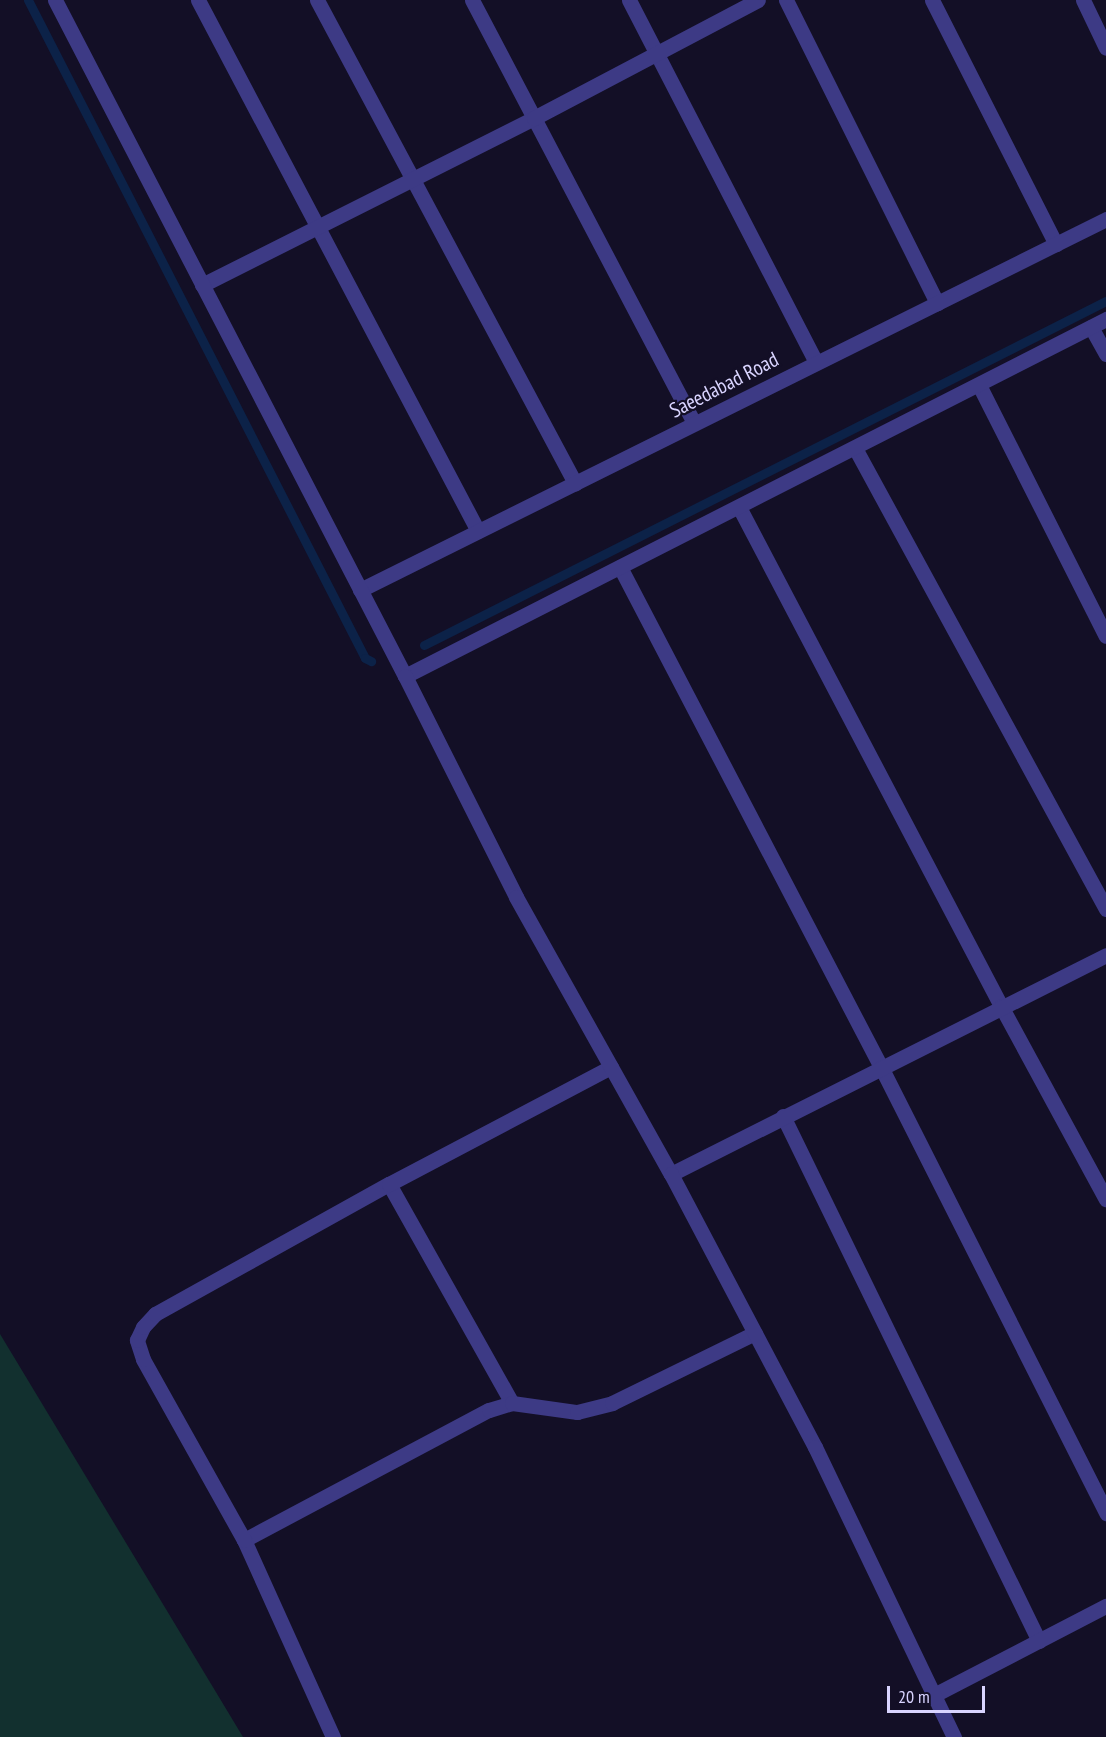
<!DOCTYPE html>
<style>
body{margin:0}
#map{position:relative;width:1106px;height:1737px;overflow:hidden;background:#130f26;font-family:"PT Sans Narrow",sans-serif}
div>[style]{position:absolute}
.green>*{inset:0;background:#12302f}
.stream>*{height:9px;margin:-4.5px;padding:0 4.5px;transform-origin:4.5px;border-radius:4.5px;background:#0c2248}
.minor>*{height:15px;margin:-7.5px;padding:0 7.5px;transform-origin:7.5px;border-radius:7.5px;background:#3d3a85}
.tertiary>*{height:15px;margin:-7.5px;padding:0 7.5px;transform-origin:7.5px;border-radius:7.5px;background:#3d3a85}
span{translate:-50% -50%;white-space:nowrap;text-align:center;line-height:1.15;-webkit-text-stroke:4.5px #130f26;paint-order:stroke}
.street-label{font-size:21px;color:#d9d4ff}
.scale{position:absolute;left:887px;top:1686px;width:98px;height:27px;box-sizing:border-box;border:3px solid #d9d4ff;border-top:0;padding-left:8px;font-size:18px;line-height:21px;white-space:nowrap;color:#d9d4ff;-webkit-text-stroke:4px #130f26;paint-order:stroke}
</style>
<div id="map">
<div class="green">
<div style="clip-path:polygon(0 1334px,149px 1581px,243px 1737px,0 1737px)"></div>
</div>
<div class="stream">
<div style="left:28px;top:0;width:739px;rotate:62.88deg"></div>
<div style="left:365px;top:658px;width:7px;rotate:27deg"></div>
<div style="left:424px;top:645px;width:764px;rotate:-26.77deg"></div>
</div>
<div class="minor">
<div style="left:198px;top:0;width:600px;rotate:62.2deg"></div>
<div style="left:317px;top:0;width:548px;rotate:61.89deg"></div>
<div style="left:472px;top:0;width:478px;rotate:62.3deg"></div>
<div style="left:629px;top:0;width:408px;rotate:62.7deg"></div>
<div style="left:786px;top:0;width:339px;rotate:63.5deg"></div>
<div style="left:932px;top:0;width:274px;rotate:63.1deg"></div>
<div style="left:1083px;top:0;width:53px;rotate:64.4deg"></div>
<div style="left:202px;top:285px;width:372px;rotate:-26.7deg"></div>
<div style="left:534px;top:118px;width:253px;rotate:-27.8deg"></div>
<div style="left:1091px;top:327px;width:31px;rotate:61deg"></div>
<div style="left:979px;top:385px;width:281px;rotate:63.2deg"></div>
<div style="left:855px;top:448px;width:525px;rotate:61.43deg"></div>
<div style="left:739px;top:507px;width:564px;rotate:62.3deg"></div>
<div style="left:1001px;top:1006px;width:220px;rotate:61.5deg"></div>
<div style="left:620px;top:567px;width:564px;rotate:62.44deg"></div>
<div style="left:881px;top:1067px;width:500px;rotate:63.2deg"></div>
<div style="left:360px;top:590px;width:833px;rotate:-26.44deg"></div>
<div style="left:405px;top:676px;width:787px;rotate:-26.99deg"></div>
<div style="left:783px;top:1116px;width:584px;rotate:64.01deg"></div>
<div style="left:671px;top:1174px;width:487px;rotate:-26.7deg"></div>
<div style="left:389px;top:1184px;width:251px;rotate:60.7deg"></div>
<div style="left:244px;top:1540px;width:277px;rotate:-28deg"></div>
<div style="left:489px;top:1410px;width:24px;rotate:-17deg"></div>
<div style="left:512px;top:1403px;width:66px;rotate:7.9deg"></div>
<div style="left:577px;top:1412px;width:36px;rotate:-14deg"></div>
<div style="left:612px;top:1403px;width:159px;rotate:-26.1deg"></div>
<div style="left:934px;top:1695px;width:194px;rotate:-27.4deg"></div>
<div style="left:333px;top:1737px;width:216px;rotate:-114.3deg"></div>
<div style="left:244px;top:1540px;width:207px;rotate:-119.2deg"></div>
<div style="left:143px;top:1359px;width:20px;rotate:-108deg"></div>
<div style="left:137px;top:1340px;width:14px;rotate:-65deg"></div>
<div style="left:143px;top:1327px;width:18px;rotate:-47deg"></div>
<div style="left:155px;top:1314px;width:268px;rotate:-29.1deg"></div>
<div style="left:389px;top:1184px;width:251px;rotate:-27.8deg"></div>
</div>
<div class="tertiary">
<div style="left:55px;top:0;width:761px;rotate:62.63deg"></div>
<div style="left:405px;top:676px;width:247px;rotate:63.3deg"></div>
<div style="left:516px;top:897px;width:317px;rotate:60.8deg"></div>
<div style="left:671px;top:1174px;width:309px;rotate:62.2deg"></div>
<div style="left:815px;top:1447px;width:322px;rotate:64.4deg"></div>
</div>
<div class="street-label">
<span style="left:724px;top:385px;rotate:-27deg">Saeedabad Road</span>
</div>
<div class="scale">20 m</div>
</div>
